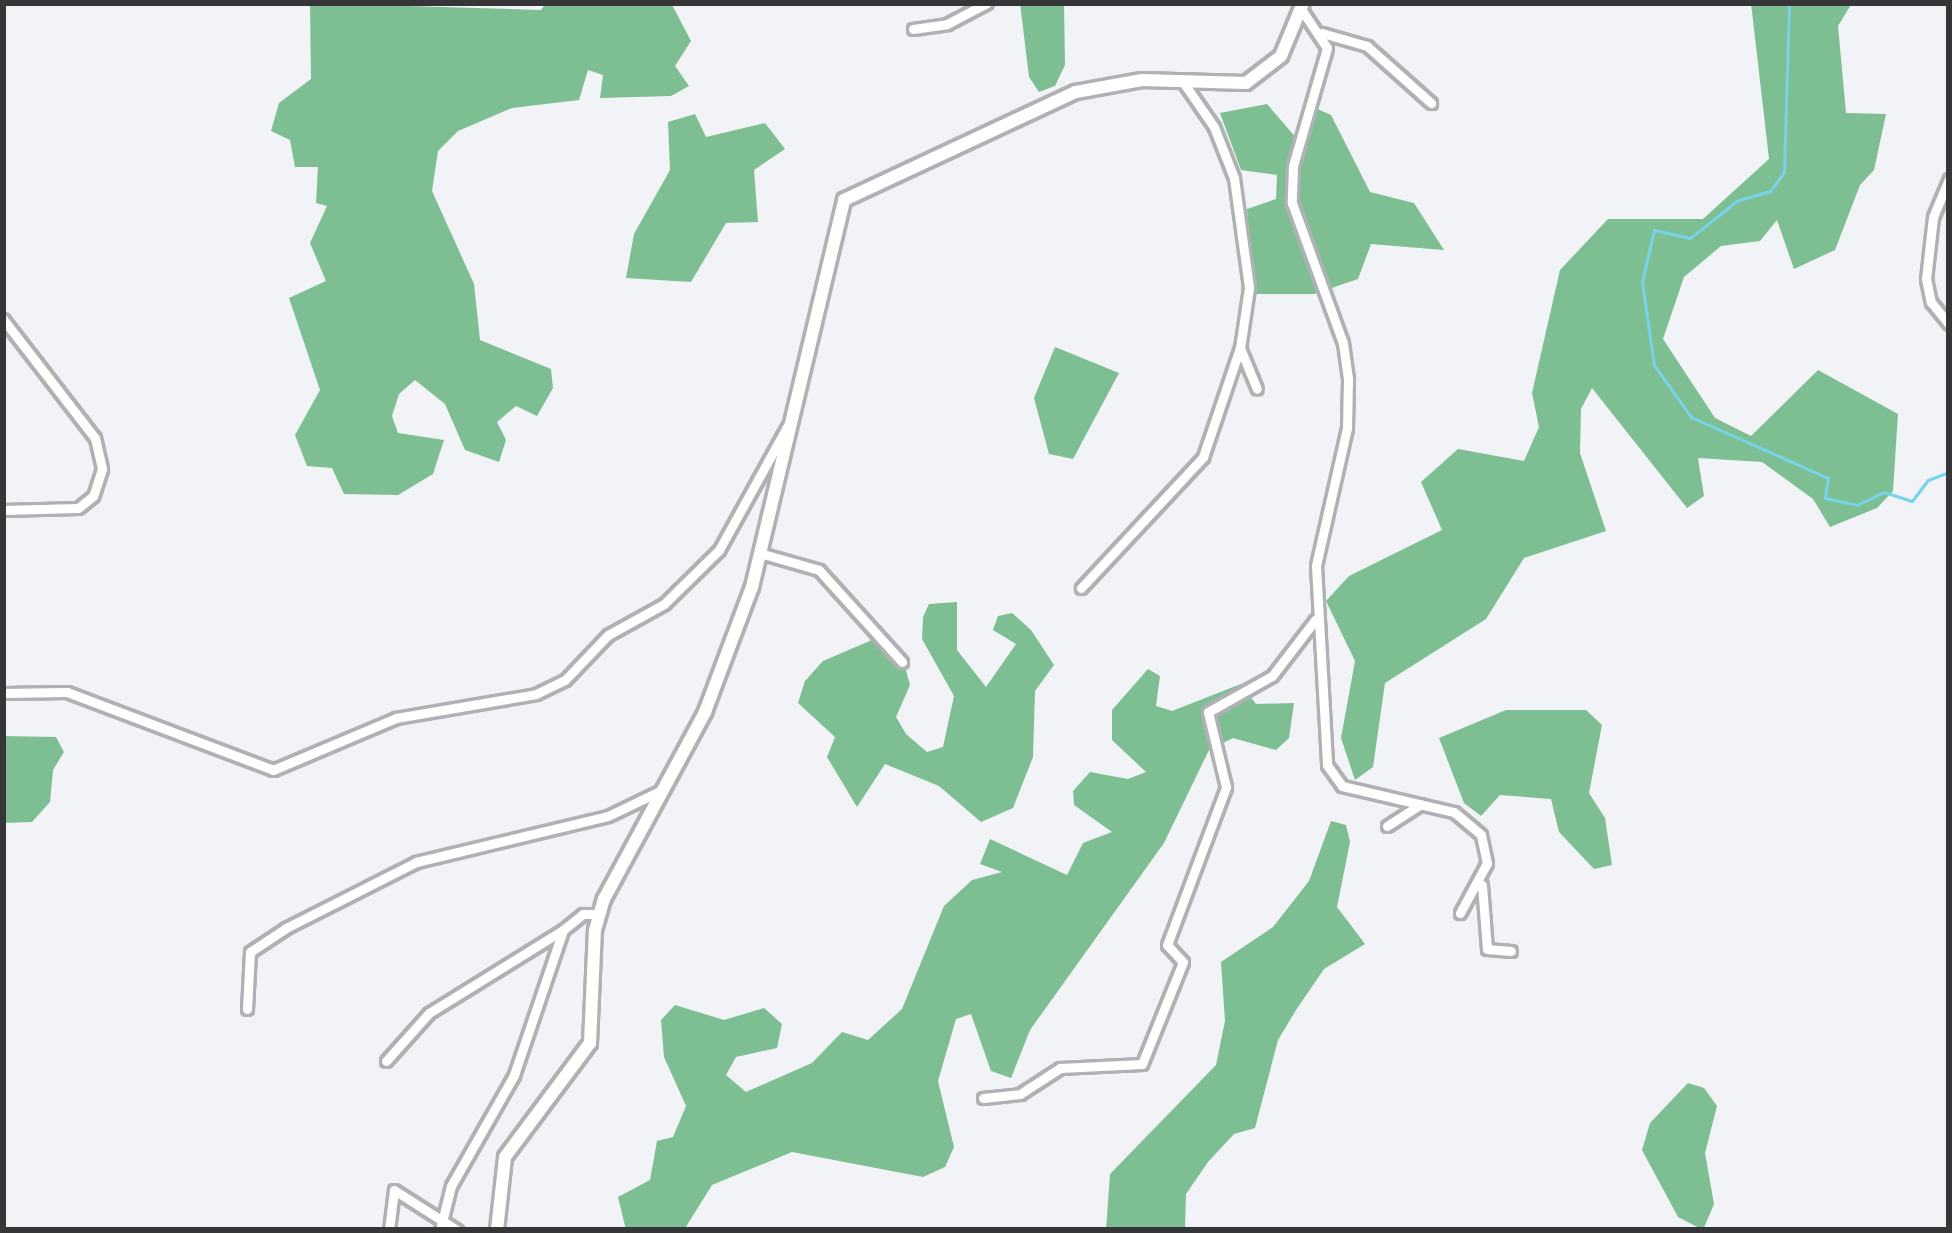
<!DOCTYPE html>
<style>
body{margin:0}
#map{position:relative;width:1952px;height:1233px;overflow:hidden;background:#f2f3f7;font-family:"Noto Serif",serif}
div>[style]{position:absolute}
.forest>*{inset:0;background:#7dbf92}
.stream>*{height:3px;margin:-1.5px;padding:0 1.5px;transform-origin:1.5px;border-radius:1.5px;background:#77d3ea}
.roads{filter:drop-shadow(3px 0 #b0b1b5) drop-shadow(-3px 0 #b0b1b5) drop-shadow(0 3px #b0b1b5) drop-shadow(0 -3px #b0b1b5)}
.minor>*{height:9px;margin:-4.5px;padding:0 4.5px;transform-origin:4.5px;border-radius:4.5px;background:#fff}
.secondary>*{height:12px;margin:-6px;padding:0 6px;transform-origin:6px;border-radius:6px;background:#fff}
span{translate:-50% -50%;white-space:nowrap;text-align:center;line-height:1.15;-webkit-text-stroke:9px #fff;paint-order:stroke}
.frame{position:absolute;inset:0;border:6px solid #363638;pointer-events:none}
</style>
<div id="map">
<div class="forest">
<div style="clip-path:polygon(310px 3px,541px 10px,546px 3px,671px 3px,691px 41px,675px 66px,689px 86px,671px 96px,600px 98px,603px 75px,588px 70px,579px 100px,512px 108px,458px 131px,438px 151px,432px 191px,474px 284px,480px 340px,551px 369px,553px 388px,537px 416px,516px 406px,497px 422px,506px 440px,499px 462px,465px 450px,445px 404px,415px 380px,399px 394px,392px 416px,398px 433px,444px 440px,433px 474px,398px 495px,344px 494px,332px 468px,307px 466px,295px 435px,320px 390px,289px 298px,326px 281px,310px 243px,327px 206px,316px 203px,318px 167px,295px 167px,290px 140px,271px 131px,279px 103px,311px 79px)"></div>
<div style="clip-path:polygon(1020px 3px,1064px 3px,1065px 65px,1055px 86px,1039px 92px,1029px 77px)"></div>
<div style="clip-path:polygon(1751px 3px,1852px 3px,1838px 26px,1846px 113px,1886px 114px,1874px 170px,1860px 185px,1835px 250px,1794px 269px,1777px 220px,1760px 241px,1721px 246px,1684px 277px,1663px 339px,1715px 418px,1751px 436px,1818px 370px,1898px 414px,1893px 491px,1877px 508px,1830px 527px,1813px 499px,1762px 462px,1698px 458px,1704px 496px,1687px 508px,1592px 388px,1581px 409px,1580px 453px,1606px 531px,1524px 558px,1486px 619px,1385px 683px,1373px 767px,1355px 780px,1341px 738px,1355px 661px,1326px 601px,1349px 576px,1442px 530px,1421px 482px,1458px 449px,1524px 461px,1539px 427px,1532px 393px,1560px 270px,1608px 219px,1703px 219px,1769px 159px)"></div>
<div style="clip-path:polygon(1267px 104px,1303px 146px,1315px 108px,1331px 115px,1370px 192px,1414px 203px,1444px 250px,1371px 244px,1358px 279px,1314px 294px,1253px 294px,1247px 209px,1276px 199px,1277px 175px,1241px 170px,1220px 113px)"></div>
<div style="clip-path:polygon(695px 114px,706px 137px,765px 123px,785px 149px,754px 170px,758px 222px,726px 223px,691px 282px,626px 278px,634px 234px,670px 170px,668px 122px)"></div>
<div style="clip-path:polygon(1055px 347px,1119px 373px,1073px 459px,1049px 454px,1034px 398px)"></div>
<div style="clip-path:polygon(957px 602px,957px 650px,986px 687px,1016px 644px,993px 630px,998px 616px,1012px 613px,1031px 630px,1054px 665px,1035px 691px,1033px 757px,1013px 808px,981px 822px,939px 786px,885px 764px,857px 807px,827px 757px,835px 737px,798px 703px,805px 681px,823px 661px,872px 640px,905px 667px,910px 685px,896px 717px,906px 734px,927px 752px,943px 747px,954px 696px,922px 639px,923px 617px,929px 604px)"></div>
<div style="clip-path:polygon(1148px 669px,1160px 676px,1156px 706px,1172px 711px,1241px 684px,1256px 704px,1294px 703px,1289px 738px,1276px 750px,1233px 738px,1209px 750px,1164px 843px,1030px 1030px,1011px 1078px,991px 1071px,971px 1014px,956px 1019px,938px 1081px,954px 1147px,945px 1167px,923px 1177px,792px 1152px,712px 1185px,684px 1230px,626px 1230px,618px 1197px,650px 1180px,657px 1141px,673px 1137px,686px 1106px,664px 1057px,661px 1020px,675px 1005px,724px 1020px,764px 1008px,782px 1024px,777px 1048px,736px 1057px,726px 1075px,746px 1092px,812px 1063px,842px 1032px,868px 1040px,902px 1009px,944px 906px,972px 880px,1002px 872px,980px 864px,990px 839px,1067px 875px,1083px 843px,1112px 832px,1074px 805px,1073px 791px,1090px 772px,1128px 779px,1146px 772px,1112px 740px,1112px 710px)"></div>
<div style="clip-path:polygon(1506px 710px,1586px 710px,1602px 725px,1589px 793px,1605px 818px,1612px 865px,1594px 869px,1559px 832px,1551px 799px,1500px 795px,1481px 816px,1464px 803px,1439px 738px)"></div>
<div style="clip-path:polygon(3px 736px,56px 737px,64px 752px,53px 770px,50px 802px,32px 822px,3px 823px)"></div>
<div style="clip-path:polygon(1331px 821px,1346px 825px,1350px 842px,1337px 907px,1365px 944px,1324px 969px,1296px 1010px,1278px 1040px,1255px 1128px,1234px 1134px,1208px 1162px,1186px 1194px,1185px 1230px,1106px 1230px,1110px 1174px,1216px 1065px,1225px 1021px,1221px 962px,1273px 927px,1309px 881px)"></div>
<div style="clip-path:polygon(1688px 1083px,1704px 1088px,1717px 1106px,1705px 1153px,1714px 1204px,1703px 1230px,1678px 1217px,1642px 1150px,1650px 1123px)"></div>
</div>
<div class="stream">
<div style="left:1789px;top:3px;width:169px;rotate:91.7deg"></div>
<div style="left:1784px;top:172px;width:24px;rotate:126deg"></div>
<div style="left:1770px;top:191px;width:33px;rotate:164deg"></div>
<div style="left:1738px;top:200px;width:61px;rotate:141.6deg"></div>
<div style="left:1690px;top:238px;width:37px;rotate:-167deg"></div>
<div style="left:1654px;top:230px;width:53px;rotate:103deg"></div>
<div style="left:1642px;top:282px;width:84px;rotate:81.8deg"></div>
<div style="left:1654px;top:365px;width:64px;rotate:54.6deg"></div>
<div style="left:1691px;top:417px;width:150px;rotate:24deg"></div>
<div style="left:1828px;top:478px;width:20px;rotate:99deg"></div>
<div style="left:1825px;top:498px;width:33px;rotate:12deg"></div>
<div style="left:1857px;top:505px;width:30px;rotate:-26deg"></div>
<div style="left:1884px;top:492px;width:29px;rotate:18deg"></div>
<div style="left:1912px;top:501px;width:26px;rotate:-53deg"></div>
<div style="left:1928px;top:480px;width:22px;rotate:-21deg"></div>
</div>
<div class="roads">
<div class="minor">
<div style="left:1303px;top:12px;width:43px;rotate:56.3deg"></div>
<div style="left:1327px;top:48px;width:123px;rotate:106.1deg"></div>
<div style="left:1293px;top:166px;width:37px;rotate:92deg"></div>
<div style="left:1292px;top:203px;width:149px;rotate:70deg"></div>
<div style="left:1343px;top:343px;width:37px;rotate:82deg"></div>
<div style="left:1348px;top:380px;width:48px;rotate:91.2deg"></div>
<div style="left:1347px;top:428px;width:141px;rotate:102.7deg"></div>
<div style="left:1316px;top:566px;width:199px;rotate:86.8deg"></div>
<div style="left:1327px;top:765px;width:26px;rotate:54deg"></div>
<div style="left:1342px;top:786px;width:115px;rotate:13.1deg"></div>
<div style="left:1454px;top:812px;width:35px;rotate:40deg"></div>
<div style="left:1481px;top:835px;width:29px;rotate:78deg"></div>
<div style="left:1487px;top:863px;width:57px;rotate:118.4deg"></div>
<div style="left:913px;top:29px;width:34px;rotate:-8deg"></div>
<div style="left:947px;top:24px;width:45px;rotate:-27.7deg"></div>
<div style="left:1322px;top:33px;width:47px;rotate:16.1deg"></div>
<div style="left:1367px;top:46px;width:86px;rotate:41.7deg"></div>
<div style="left:1183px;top:82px;width:55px;rotate:55.4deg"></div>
<div style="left:1214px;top:127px;width:55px;rotate:68.6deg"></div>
<div style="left:1234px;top:178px;width:111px;rotate:82.2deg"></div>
<div style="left:1249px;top:288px;width:61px;rotate:98.5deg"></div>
<div style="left:1240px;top:348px;width:44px;rotate:67.5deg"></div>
<div style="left:1949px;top:179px;width:41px;rotate:112.8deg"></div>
<div style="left:1933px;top:217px;width:62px;rotate:96.4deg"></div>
<div style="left:1926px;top:279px;width:24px;rotate:78deg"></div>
<div style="left:1931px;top:302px;width:28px;rotate:51deg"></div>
<div style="left:3px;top:319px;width:150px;rotate:52.3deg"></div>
<div style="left:95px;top:438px;width:32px;rotate:77deg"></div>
<div style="left:102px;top:469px;width:28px;rotate:108deg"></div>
<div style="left:93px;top:496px;width:19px;rotate:141deg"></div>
<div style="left:78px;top:508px;width:75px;rotate:178.5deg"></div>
<div style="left:763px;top:554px;width:58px;rotate:15.9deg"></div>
<div style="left:819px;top:570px;width:124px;rotate:47.9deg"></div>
<div style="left:1081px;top:588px;width:179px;rotate:-47deg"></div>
<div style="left:1203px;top:457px;width:115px;rotate:-71.3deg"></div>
<div style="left:3px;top:693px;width:64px;rotate:-0.9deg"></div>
<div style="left:67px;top:692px;width:220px;rotate:20.7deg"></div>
<div style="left:273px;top:770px;width:134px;rotate:-22.9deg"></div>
<div style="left:396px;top:718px;width:142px;rotate:-9.7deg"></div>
<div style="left:536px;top:694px;width:32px;rotate:-26deg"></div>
<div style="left:565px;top:680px;width:62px;rotate:-46.3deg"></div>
<div style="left:608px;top:635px;width:64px;rotate:-29deg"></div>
<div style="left:664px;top:604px;width:77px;rotate:-44.5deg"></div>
<div style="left:719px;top:550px;width:141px;rotate:-61.1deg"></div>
<div style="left:1387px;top:826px;width:40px;rotate:-32.9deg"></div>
<div style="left:1482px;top:885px;width:64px;rotate:85.5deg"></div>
<div style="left:1487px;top:949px;width:24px;rotate:5deg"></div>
<div style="left:247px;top:1009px;width:57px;rotate:-87deg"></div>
<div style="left:250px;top:952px;width:43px;rotate:-33.7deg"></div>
<div style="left:286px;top:928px;width:146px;rotate:-26.9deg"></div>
<div style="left:416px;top:862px;width:197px;rotate:-13.5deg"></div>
<div style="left:608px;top:816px;width:62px;rotate:-25.7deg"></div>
<div style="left:386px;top:1061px;width:64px;rotate:-48.1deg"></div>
<div style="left:429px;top:1013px;width:158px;rotate:-31.8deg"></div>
<div style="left:983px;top:1098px;width:37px;rotate:-6deg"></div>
<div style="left:1020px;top:1094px;width:48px;rotate:-33deg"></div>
<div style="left:1060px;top:1068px;width:82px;rotate:-2.8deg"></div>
<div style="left:1142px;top:1064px;width:110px;rotate:-68.1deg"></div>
<div style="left:1183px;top:962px;width:23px;rotate:-133deg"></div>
<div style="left:1167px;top:945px;width:169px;rotate:-69.5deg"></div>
<div style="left:1226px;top:787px;width:77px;rotate:-103.5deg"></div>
<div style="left:1208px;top:712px;width:73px;rotate:-29.4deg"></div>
<div style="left:1272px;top:676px;width:71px;rotate:-52.5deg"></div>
<div style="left:389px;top:1230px;width:40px;rotate:-82.9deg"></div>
<div style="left:394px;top:1190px;width:75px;rotate:32.4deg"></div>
<div style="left:440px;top:1230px;width:45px;rotate:-76deg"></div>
<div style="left:451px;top:1186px;width:128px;rotate:-60.4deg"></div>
<div style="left:514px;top:1075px;width:153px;rotate:-71.3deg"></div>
<div style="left:563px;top:930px;width:26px;rotate:-39deg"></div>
<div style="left:583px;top:914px;width:15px"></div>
</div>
<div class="secondary">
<div style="left:497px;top:1230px;width:73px;rotate:-83.7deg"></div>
<div style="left:505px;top:1157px;width:142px;rotate:-53.3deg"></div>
<div style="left:590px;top:1043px;width:113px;rotate:-87.5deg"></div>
<div style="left:595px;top:930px;width:32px;rotate:-74deg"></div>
<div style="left:604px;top:899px;width:213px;rotate:-61.6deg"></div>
<div style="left:705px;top:712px;width:134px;rotate:-69.4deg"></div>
<div style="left:752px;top:587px;width:398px;rotate:-76.6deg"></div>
<div style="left:844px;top:200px;width:256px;rotate:-25deg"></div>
<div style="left:1076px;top:92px;width:67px;rotate:-10.3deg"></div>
<div style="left:1142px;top:80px;width:104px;rotate:1.7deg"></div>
<div style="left:1246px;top:83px;width:44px;rotate:-37.6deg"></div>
<div style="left:1281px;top:56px;width:57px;rotate:-67.5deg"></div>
</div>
</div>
<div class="frame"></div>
</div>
